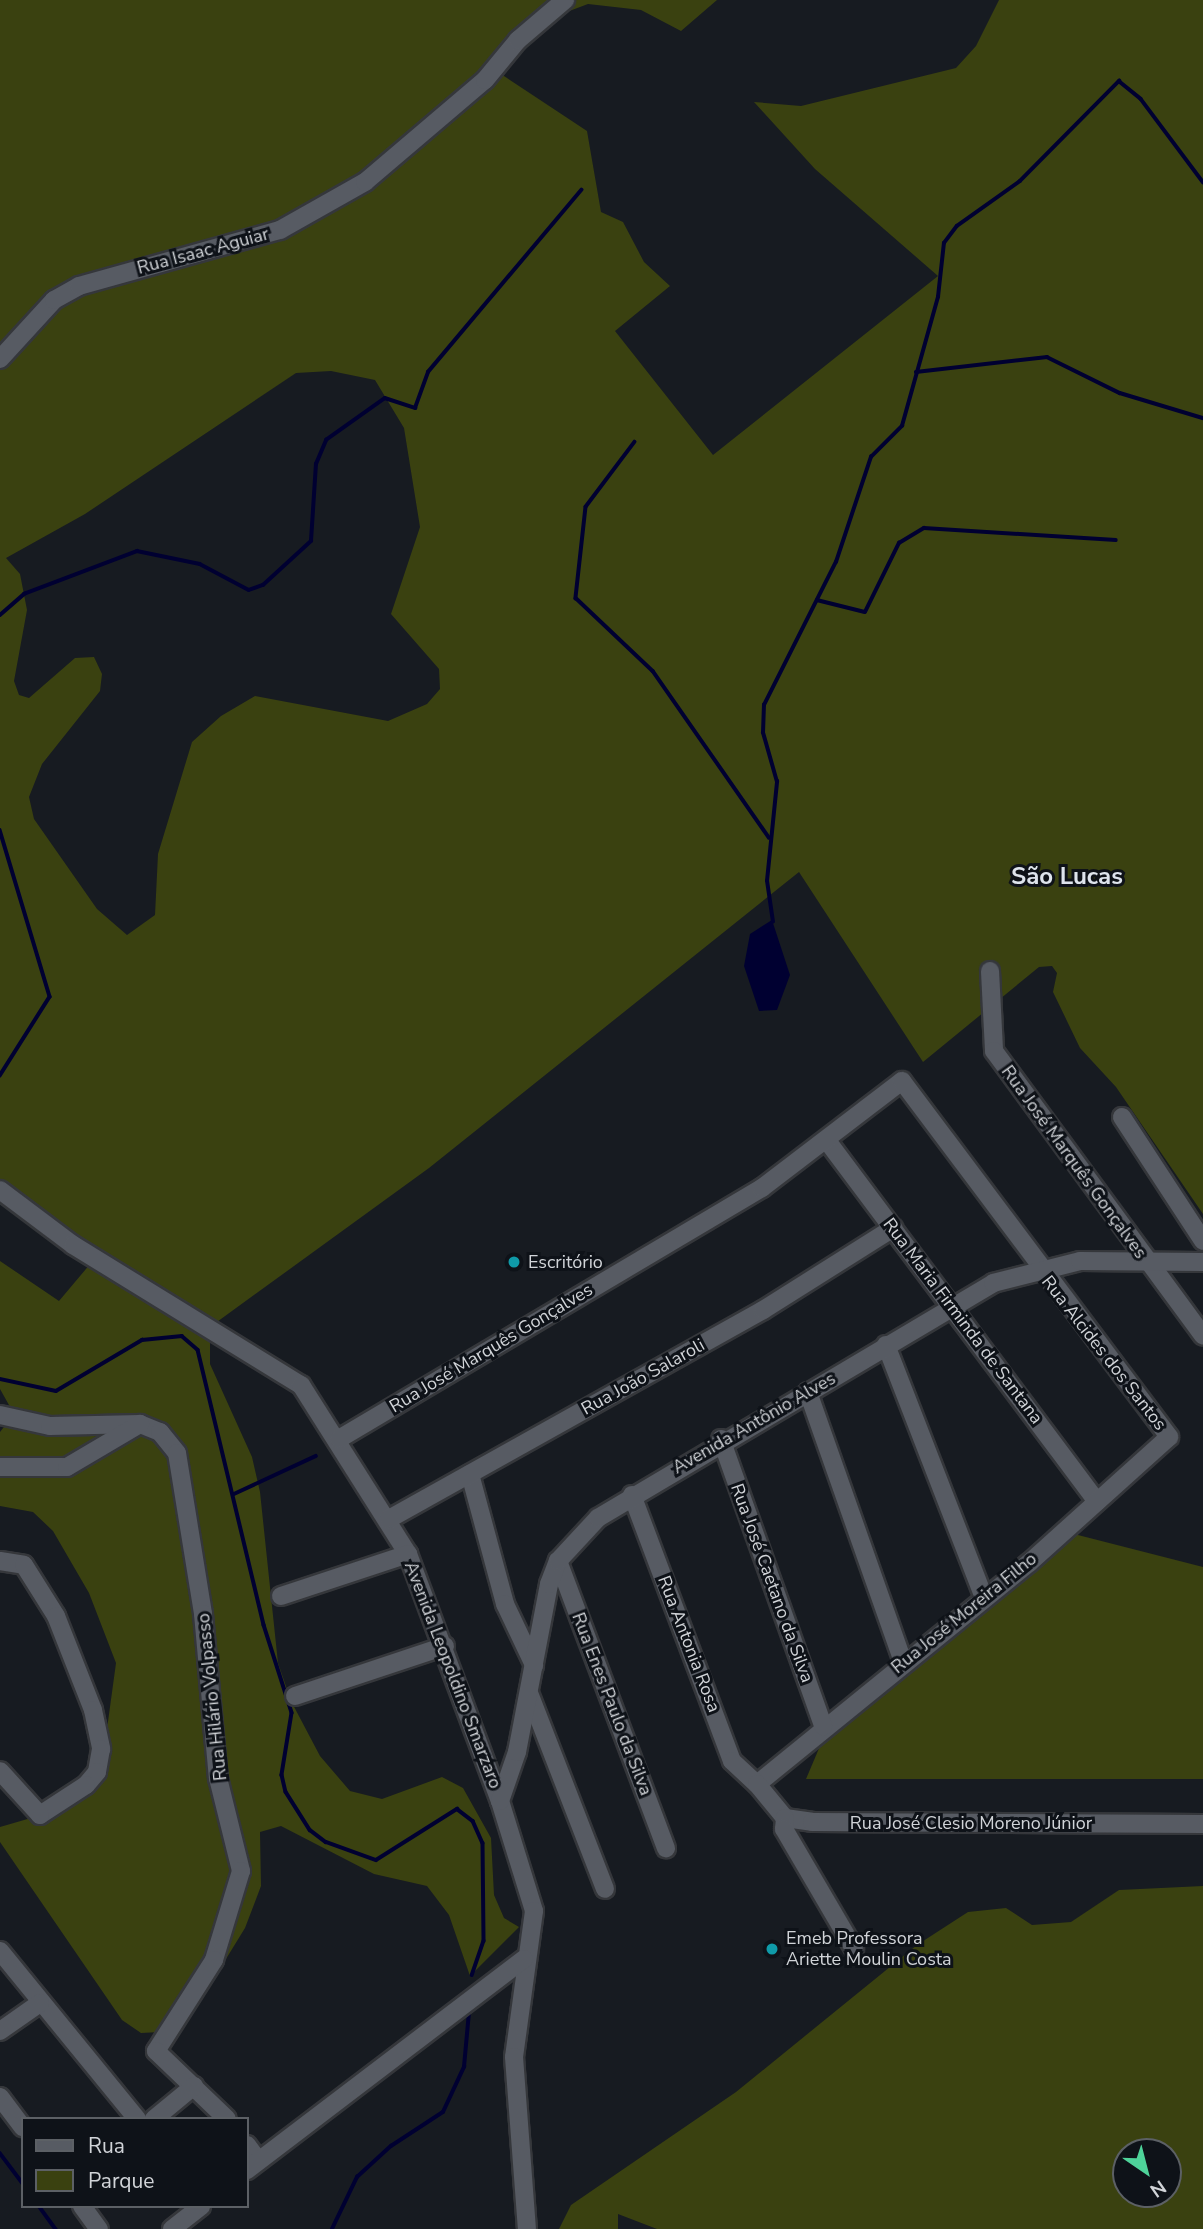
<!DOCTYPE html>
<meta charset="utf-8">
<style>
body{margin:0}
#map{position:relative;width:1203px;height:2229px;overflow:hidden;background:#171b21;font-family:"Nunito Sans",sans-serif}
div>[style]{position:absolute}
.green>*{inset:0;background:#3a4110}
.water>*{inset:0;background:#000031}
.stream>*{height:3.5px;margin:-1.75px;padding:0 1.75px;transform-origin:1.75px;border-radius:1.75px;background:#000031}
.roads{filter:drop-shadow(2px 0 #35373b) drop-shadow(-2px 0 #35373b) drop-shadow(0 2px #35373b) drop-shadow(0 -2px #35373b)}
.minor>*{height:18px;margin:-9px;padding:0 9px;transform-origin:9px;border-radius:9px;background:#575b63}
.dots>*{width:19px;height:19px;translate:-50% -50%;box-sizing:border-box;border:4px solid #0e1218;border-radius:50%}
span{translate:-50% -50%;white-space:nowrap;text-align:center;line-height:1.15;-webkit-text-stroke:6px #0e1218;paint-order:stroke}
.street-label{font-size:18px;color:#d1d4d8}
.poi-label{font-size:18px;color:#d1d4d8}
.left{translate:0 -50%;text-align:left}
.district-label{font-size:24px;color:#dee4ec;font-weight:700}
.legend{position:absolute;left:21px;top:2117px;width:228px;height:91px;box-sizing:border-box;background:#0e1218;border:2px solid #5c6065;margin:0;padding:9px 12px;list-style:none;font-size:21px;color:#d1d4d8}
.legend li{display:flex;align-items:center;gap:14px;height:35px}
.legend b{width:35px;border:2px solid #5c6065}
.north{position:absolute;left:1112px;top:2138px;width:70px;height:70px;box-sizing:border-box;background:#0e1218;border:2px solid #5c6065;border-radius:50%;rotate:145deg;font-size:19px;font-weight:700;line-height:28px;text-align:center;color:#d1d4d8}
.north::after{content:'';display:block;margin:auto;width:24px;height:32px;background:#4ed39a;clip-path:polygon(50% 0,100% 100%,50% 72%,0 100%)}
</style>
<div id="map">
<div class="green">
<div style="clip-path:polygon(evenodd,0 0,717px 0,681px 31px,641px 10px,588px 4px,548px 19px,498px 72px,587px 131px,601px 212px,623px 222px,644px 262px,670px 286px,615px 331px,713px 455px,938px 276px,815px 169px,754px 102px,801px 106px,956px 68px,976px 46px,999px 0,1203px 0,1203px 1214px,1116px 1087px,1080px 1048px,1053px 992px,1057px 973px,1052px 966px,1039px 967px,923px 1062px,799px 872px,429px 1168px,210px 1327px,210px 1364px,252px 1457px,260px 1492px,278px 1663px,291px 1701px,320px 1756px,350px 1791px,382px 1799px,442px 1777px,463px 1788px,491px 1838px,494px 1895px,504px 1918px,519px 1927px,470px 1976px,449px 1915px,427px 1886px,374px 1874px,281px 1826px,260px 1832px,261px 1886px,245px 1928px,218px 1972px,160px 2032px,141px 2033px,122px 2020px,0 1842px,0 1827px,55px 1811px,100px 1780px,116px 1663px,89px 1593px,53px 1531px,33px 1512px,0 1506px,0 1432px,14px 1414px,0 1389px,0 1261px,59px 1301px,91px 1263px,0 1181px,0 0,331px 371px,375px 380px,404px 428px,420px 527px,391px 614px,439px 669px,440px 689px,427px 704px,388px 721px,255px 696px,221px 716px,192px 742px,158px 854px,155px 915px,127px 935px,97px 909px,34px 819px,29px 797px,42px 764px,100px 691px,102px 674px,94px 657px,75px 658px,29px 698px,19px 695px,14px 681px,27px 610px,20px 574px,6px 558px,85px 514px,296px 373px,331px 371px)"></div>
<div style="clip-path:polygon(1074px 1534px,1203px 1567px,1203px 1779px,806px 1779px,820px 1746px)"></div>
<div style="clip-path:polygon(evenodd,1203px 1886px,1203px 2229px,657px 2229px,618px 2214px,618px 2229px,559px 2229px,571px 2205px,736px 2092px,917px 1945px,968px 1912px,1006px 1908px,1032px 1925px,1071px 1922px,1119px 1890px,1203px 1886px,1126px 2152px,1168px 2152px,1168px 2194px,1126px 2194px,1126px 2152px)"></div>
</div>
<div class="water">
<div style="clip-path:polygon(772px 920px,790px 975px,777px 1010px,759px 1011px,744px 966px,750px 934px)"></div>
</div>
<div class="stream">
<div style="left:916px;top:372px;width:132px;rotate:-6.5deg"></div>
<div style="left:1047px;top:357px;width:81px;rotate:26.3deg"></div>
<div style="left:1120px;top:393px;width:87px;rotate:16.8deg"></div>
<div style="left:635px;top:442px;width:81px;rotate:127deg"></div>
<div style="left:586px;top:507px;width:92px;rotate:96.3deg"></div>
<div style="left:576px;top:598px;width:106px;rotate:43.5deg"></div>
<div style="left:653px;top:671px;width:203px;rotate:55.1deg"></div>
<div style="left:817px;top:600px;width:49px;rotate:14deg"></div>
<div style="left:865px;top:612px;width:77px;rotate:-63.8deg"></div>
<div style="left:899px;top:543px;width:29px;rotate:-31deg"></div>
<div style="left:924px;top:528px;width:192px;rotate:3.6deg"></div>
<div style="left:0;top:615px;width:32px;rotate:-41deg"></div>
<div style="left:24px;top:594px;width:121px;rotate:-20.8deg"></div>
<div style="left:137px;top:551px;width:64px;rotate:11.7deg"></div>
<div style="left:200px;top:564px;width:55px;rotate:28deg"></div>
<div style="left:249px;top:590px;width:15px;rotate:-20deg"></div>
<div style="left:263px;top:585px;width:65px;rotate:-42.5deg"></div>
<div style="left:311px;top:541px;width:77px;rotate:-86.3deg"></div>
<div style="left:316px;top:464px;width:26px;rotate:-67deg"></div>
<div style="left:326px;top:440px;width:72px;rotate:-35.4deg"></div>
<div style="left:385px;top:398px;width:32px;rotate:18deg"></div>
<div style="left:415px;top:408px;width:38px;rotate:-70deg"></div>
<div style="left:428px;top:372px;width:238px;rotate:-49.9deg"></div>
<div style="left:0;top:830px;width:174px;rotate:73.3deg"></div>
<div style="left:50px;top:997px;width:93px;rotate:122.3deg"></div>
<div style="left:773px;top:922px;width:41px;rotate:-98.3deg"></div>
<div style="left:767px;top:881px;width:100px;rotate:-84.2deg"></div>
<div style="left:777px;top:782px;width:51px;rotate:-105.9deg"></div>
<div style="left:763px;top:733px;width:28px;rotate:-88deg"></div>
<div style="left:764px;top:705px;width:160px;rotate:-63.3deg"></div>
<div style="left:836px;top:562px;width:111px;rotate:-71.6deg"></div>
<div style="left:871px;top:457px;width:44px;rotate:-45deg"></div>
<div style="left:902px;top:426px;width:134px;rotate:-74.4deg"></div>
<div style="left:938px;top:297px;width:54px;rotate:-83.7deg"></div>
<div style="left:944px;top:243px;width:21px;rotate:-53deg"></div>
<div style="left:957px;top:226px;width:77px;rotate:-35.5deg"></div>
<div style="left:1020px;top:181px;width:141px;rotate:-45.3deg"></div>
<div style="left:1119px;top:81px;width:28px;rotate:39deg"></div>
<div style="left:1141px;top:99px;width:104px;rotate:53.2deg"></div>
<div style="left:0;top:1379px;width:57px;rotate:12.1deg"></div>
<div style="left:56px;top:1391px;width:100px;rotate:-30.7deg"></div>
<div style="left:142px;top:1340px;width:40px;rotate:-5.7deg"></div>
<div style="left:182px;top:1336px;width:21px;rotate:41deg"></div>
<div style="left:198px;top:1350px;width:283px;rotate:76.5deg"></div>
<div style="left:264px;top:1625px;width:92px;rotate:72.3deg"></div>
<div style="left:292px;top:1713px;width:63px;rotate:99.2deg"></div>
<div style="left:282px;top:1775px;width:17px;rotate:77deg"></div>
<div style="left:286px;top:1792px;width:45px;rotate:57.7deg"></div>
<div style="left:310px;top:1830px;width:20px;rotate:37deg"></div>
<div style="left:326px;top:1842px;width:53px;rotate:19.8deg"></div>
<div style="left:376px;top:1860px;width:96px;rotate:-32.2deg"></div>
<div style="left:457px;top:1809px;width:20px;rotate:37deg"></div>
<div style="left:473px;top:1821px;width:24px;rotate:66deg"></div>
<div style="left:483px;top:1843px;width:98px;rotate:89.4deg"></div>
<div style="left:484px;top:1941px;width:36px;rotate:109deg"></div>
<div style="left:234px;top:1494px;width:90px;rotate:-24.9deg"></div>
<div style="left:0;top:2153px;width:39px;rotate:53deg"></div>
<div style="left:39px;top:2206px;width:29px;rotate:54deg"></div>
<div style="left:332px;top:2229px;width:58px;rotate:-64.3deg"></div>
<div style="left:357px;top:2177px;width:46px;rotate:-42.4deg"></div>
<div style="left:391px;top:2146px;width:62px;rotate:-33.2deg"></div>
<div style="left:443px;top:2112px;width:50px;rotate:-65deg"></div>
<div style="left:464px;top:2067px;width:55px;rotate:-84.8deg"></div>
</div>
<div class="roads">
<div class="minor">
<div style="left:0;top:359px;width:80px;rotate:-47.5deg"></div>
<div style="left:54px;top:300px;width:29px;rotate:-29deg"></div>
<div style="left:79px;top:286px;width:209px;rotate:-15.6deg"></div>
<div style="left:280px;top:230px;width:98px;rotate:-29.5deg"></div>
<div style="left:365px;top:182px;width:157px;rotate:-40.4deg"></div>
<div style="left:485px;top:80px;width:52px;rotate:-50.5deg"></div>
<div style="left:518px;top:40px;width:62px;rotate:-40.4deg"></div>
<div style="left:990px;top:971px;width:80px;rotate:87.1deg"></div>
<div style="left:994px;top:1051px;width:353px;rotate:53.7deg"></div>
<div style="left:1122px;top:1117px;width:148px;rotate:56.8deg"></div>
<div style="left:828px;top:1142px;width:449px;rotate:53.2deg"></div>
<div style="left:0;top:1190px;width:91px;rotate:37deg"></div>
<div style="left:73px;top:1245px;width:268px;rotate:31.6deg"></div>
<div style="left:301px;top:1385px;width:200px;rotate:57.7deg"></div>
<div style="left:408px;top:1554px;width:264px;rotate:69.6deg"></div>
<div style="left:500px;top:1801px;width:115px;rotate:72.8deg"></div>
<div style="left:534px;top:1911px;width:147px;rotate:97.8deg"></div>
<div style="left:514px;top:2057px;width:172px;rotate:85.7deg"></div>
<div style="left:886px;top:1345px;width:271px;rotate:68.8deg"></div>
<div style="left:808px;top:1392px;width:286px;rotate:70.6deg"></div>
<div style="left:0;top:1415px;width:51px;rotate:12.4deg"></div>
<div style="left:50px;top:1426px;width:90px;rotate:-1.3deg"></div>
<div style="left:140px;top:1424px;width:22px;rotate:22deg"></div>
<div style="left:160px;top:1432px;width:27px;rotate:51deg"></div>
<div style="left:177px;top:1453px;width:163px;rotate:80.8deg"></div>
<div style="left:203px;top:1614px;width:165px;rotate:84.8deg"></div>
<div style="left:218px;top:1778px;width:96px;rotate:76.1deg"></div>
<div style="left:241px;top:1871px;width:93px;rotate:106.9deg"></div>
<div style="left:214px;top:1960px;width:108px;rotate:122.5deg"></div>
<div style="left:156px;top:2051px;width:98px;rotate:43.8deg"></div>
<div style="left:339px;top:1439px;width:492px;rotate:-30.7deg"></div>
<div style="left:762px;top:1188px;width:176px;rotate:-37.4deg"></div>
<div style="left:902px;top:1081px;width:445px;rotate:53.1deg"></div>
<div style="left:1169px;top:1437px;width:188px;rotate:138deg"></div>
<div style="left:1029px;top:1563px;width:350px;rotate:140.9deg"></div>
<div style="left:721px;top:1439px;width:305px;rotate:70.4deg"></div>
<div style="left:0;top:1467px;width:67px"></div>
<div style="left:67px;top:1467px;width:85px;rotate:-30.5deg"></div>
<div style="left:470px;top:1474px;width:135px;rotate:74.9deg"></div>
<div style="left:505px;top:1604px;width:68px;rotate:64.6deg"></div>
<div style="left:632px;top:1495px;width:284px;rotate:69.4deg"></div>
<div style="left:732px;top:1761px;width:34px;rotate:43deg"></div>
<div style="left:389px;top:1519px;width:428px;rotate:-29.2deg"></div>
<div style="left:763px;top:1310px;width:154px;rotate:-32.2deg"></div>
<div style="left:0;top:1561px;width:24px;rotate:9deg"></div>
<div style="left:24px;top:1565px;width:60px;rotate:57.9deg"></div>
<div style="left:56px;top:1616px;width:101px;rotate:68.5deg"></div>
<div style="left:93px;top:1710px;width:40px;rotate:78deg"></div>
<div style="left:101px;top:1749px;width:23px;rotate:100deg"></div>
<div style="left:97px;top:1772px;width:17px;rotate:130deg"></div>
<div style="left:86px;top:1785px;width:55px;rotate:146.9deg"></div>
<div style="left:40px;top:1815px;width:59px;rotate:-132.3deg"></div>
<div style="left:558px;top:1561px;width:307px;rotate:69.4deg"></div>
<div style="left:281px;top:1596px;width:134px;rotate:-18.3deg"></div>
<div style="left:529px;top:1693px;width:210px;rotate:68.8deg"></div>
<div style="left:295px;top:1696px;width:158px;rotate:-18.4deg"></div>
<div style="left:757px;top:1784px;width:44px;rotate:50.5deg"></div>
<div style="left:785px;top:1818px;width:27px;rotate:8deg"></div>
<div style="left:812px;top:1822px;width:391px;rotate:0.3deg"></div>
<div style="left:500px;top:1801px;width:52px;rotate:-70.9deg"></div>
<div style="left:517px;top:1752px;width:171px;rotate:-79.2deg"></div>
<div style="left:549px;top:1584px;width:25px;rotate:-69deg"></div>
<div style="left:558px;top:1561px;width:59px;rotate:-47.1deg"></div>
<div style="left:598px;top:1518px;width:460px;rotate:-30.7deg"></div>
<div style="left:993px;top:1283px;width:90px;rotate:-14.2deg"></div>
<div style="left:1080px;top:1261px;width:123px;rotate:0.5deg"></div>
<div style="left:785px;top:1818px;width:11px;rotate:95deg"></div>
<div style="left:784px;top:1829px;width:139px;rotate:59.7deg"></div>
<div style="left:0;top:1951px;width:217px;rotate:50.8deg"></div>
<div style="left:0;top:2031px;width:49px;rotate:-35deg"></div>
<div style="left:0;top:2097px;width:38px;rotate:53deg"></div>
<div style="left:154px;top:2119px;width:52px;rotate:-39.5deg"></div>
<div style="left:247px;top:2145px;width:19px;rotate:54deg"></div>
<div style="left:247px;top:2170px;width:348px;rotate:-37.3deg"></div>
<div style="left:82px;top:2206px;width:29px;rotate:54deg"></div>
<div style="left:172px;top:2229px;width:37px;rotate:-38deg"></div>
</div>
</div>
<div class="dots">
<div style="left:514px;top:1262px;background:#0f9aa8"></div>
<div style="left:772px;top:1949px;background:#0f9aa8"></div>
</div>
<div class="street-label">
<span style="left:203px;top:251px;rotate:-15deg">Rua Isaac Aguiar</span>
<span style="left:1074px;top:1162px;rotate:54deg">Rua José Marquês Gonçalves</span>
<span style="left:963px;top:1321px;rotate:53deg">Rua Maria Firminda de Santana</span>
<span style="left:491px;top:1348px;rotate:-31deg">Rua José Marquês Gonçalves</span>
<span style="left:1104px;top:1353px;rotate:52deg">Rua Alcides dos Santos</span>
<span style="left:643px;top:1377px;rotate:-29deg">Rua João Salaroli</span>
<span style="left:754px;top:1423px;rotate:-30deg">Avenida Antônio Alves</span>
<span style="left:772px;top:1583px;rotate:70deg">Rua José Caetano da Silva</span>
<span style="left:964px;top:1613px;rotate:-39deg">Rua José Moreira Filho</span>
<span style="left:689px;top:1644px;rotate:69deg">Rua Antonia Rosa</span>
<span style="left:453px;top:1675px;rotate:69deg">Avenida Leopoldino Smarzaro</span>
<span style="left:212px;top:1697px;rotate:-96deg">Rua Hilário Volpasso</span>
<span style="left:612px;top:1704px;rotate:69deg">Rua Enes Paulo da Silva</span>
<span style="left:971px;top:1823px">Rua José Clesio Moreno Júnior</span>
</div>
<div class="poi-label">
<span class="left" style="left:528px;top:1262px">Escritório</span>
<span class="left" style="left:786px;top:1949px">Emeb Professora<br>Ariette Moulin Costa</span>
</div>
<div class="district-label">
<span style="left:1067px;top:877px">São Lucas</span>
</div>
<ul class="legend">
<li><b style="height:9px;background:#575b63"></b>Rua</li>
<li><b style="height:19px;background:#3a4110"></b>Parque</li>
</ul>
<div class="north">N</div>
</div>
